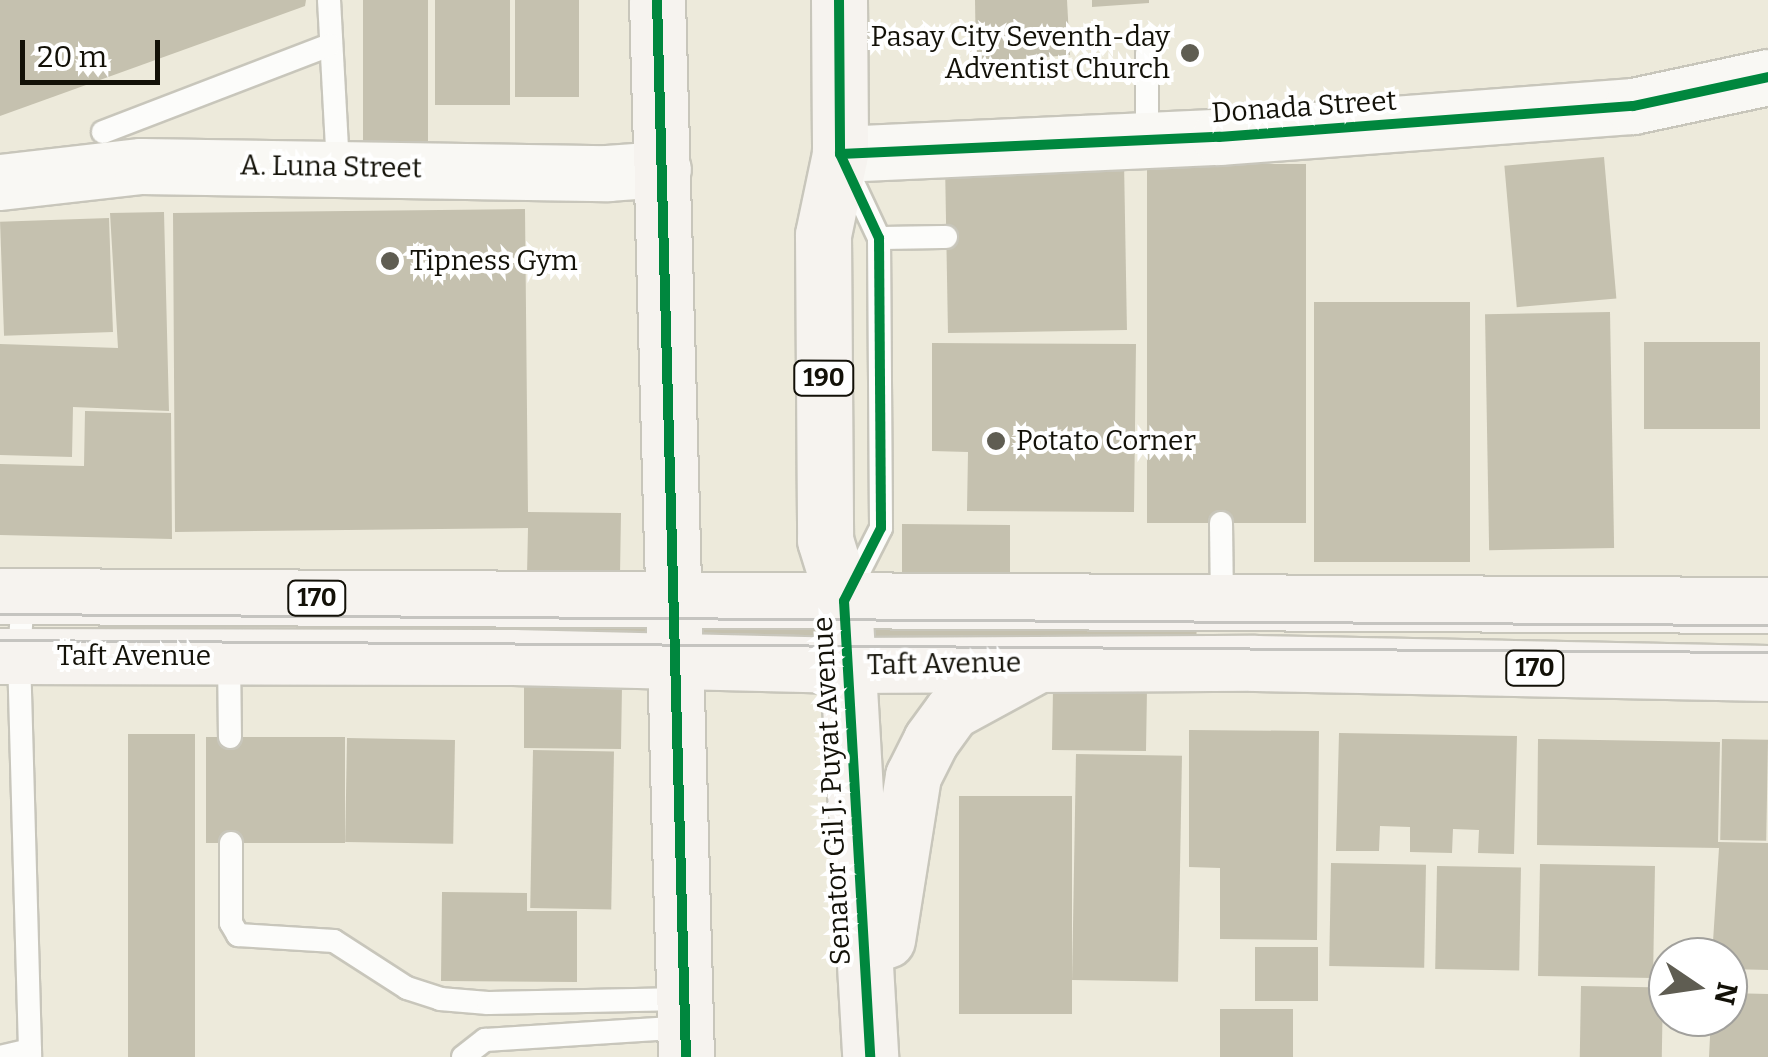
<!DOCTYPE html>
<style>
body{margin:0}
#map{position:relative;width:1768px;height:1057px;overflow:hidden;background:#edeadb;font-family:Bitter,serif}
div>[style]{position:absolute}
.building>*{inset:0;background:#c5c1af;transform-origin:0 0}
.roads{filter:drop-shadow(2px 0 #c8c6bb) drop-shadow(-2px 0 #c8c6bb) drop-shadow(0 2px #c8c6bb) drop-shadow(0 -2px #c8c6bb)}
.lane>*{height:22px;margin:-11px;padding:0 11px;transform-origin:11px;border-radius:11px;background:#fcfcfa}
.secondary>*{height:55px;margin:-27.5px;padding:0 27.5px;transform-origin:27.5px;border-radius:27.5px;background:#f9f8f4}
.primary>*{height:55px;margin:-27.5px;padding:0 27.5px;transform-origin:27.5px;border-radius:27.5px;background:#f6f3ef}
.tram>*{height:2.5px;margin:-1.25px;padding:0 1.25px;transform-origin:1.25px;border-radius:1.25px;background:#c5c4c0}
.cycleway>*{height:10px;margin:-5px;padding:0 5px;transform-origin:5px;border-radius:5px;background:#00873e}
.dots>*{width:28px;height:28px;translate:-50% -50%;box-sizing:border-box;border:5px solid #fff;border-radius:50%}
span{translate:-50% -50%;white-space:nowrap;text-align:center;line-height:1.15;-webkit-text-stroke:8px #fff;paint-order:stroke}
.shield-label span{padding:2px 8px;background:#fff;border:2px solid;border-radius:8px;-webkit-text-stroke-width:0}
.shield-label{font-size:25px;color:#131108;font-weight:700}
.poi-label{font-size:28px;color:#131108}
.right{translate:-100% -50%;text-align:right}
.left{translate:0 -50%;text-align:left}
.street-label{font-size:28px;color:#131108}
.north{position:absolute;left:1648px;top:937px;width:100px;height:100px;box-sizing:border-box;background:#fff;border:2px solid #a1a09c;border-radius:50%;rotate:103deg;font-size:28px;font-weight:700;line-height:40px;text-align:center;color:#131108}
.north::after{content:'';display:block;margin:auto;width:35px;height:45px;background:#5f5d52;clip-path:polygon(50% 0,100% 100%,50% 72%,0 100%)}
.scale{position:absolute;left:20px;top:40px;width:140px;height:45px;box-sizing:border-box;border:5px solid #131108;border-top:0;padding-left:12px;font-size:30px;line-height:35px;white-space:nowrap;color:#131108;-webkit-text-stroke:8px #fff;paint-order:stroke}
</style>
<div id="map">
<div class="building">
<div style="clip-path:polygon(0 0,306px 0,305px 6px,0 116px)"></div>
<div style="left:363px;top:0;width:65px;height:151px"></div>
<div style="left:435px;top:0;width:75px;height:105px"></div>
<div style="left:515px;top:0;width:64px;height:97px"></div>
<div style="clip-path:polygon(975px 0,1067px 0,1070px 55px,976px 63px)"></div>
<div style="clip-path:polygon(1092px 0,1149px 0,1149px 3px,1092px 7px)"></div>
<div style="left:1604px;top:157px;width:142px;height:100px;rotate:85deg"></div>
<div style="left:1124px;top:161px;width:169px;height:179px;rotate:89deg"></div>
<div style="left:1306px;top:164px;width:359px;height:159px;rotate:90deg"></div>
<div style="clip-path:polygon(525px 209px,528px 512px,621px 513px,620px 575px,902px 578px,902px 524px,1010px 525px,1010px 578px,1197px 612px,1196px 657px,1147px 689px,1146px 751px,1052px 750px,1053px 689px,622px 686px,621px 749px,524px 748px,524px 685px,489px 685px,489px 575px,527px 575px,528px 528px,175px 532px,173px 213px)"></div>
<div style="clip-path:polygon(164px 212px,169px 411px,73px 407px,72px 457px,0 455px,0 344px,118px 348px,110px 213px)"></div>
<div style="left:109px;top:218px;width:114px;height:109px;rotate:88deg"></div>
<div style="left:1470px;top:302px;width:260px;height:156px;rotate:90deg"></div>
<div style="left:1610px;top:312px;width:236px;height:125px;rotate:89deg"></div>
<div style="left:1644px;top:342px;width:116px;height:87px"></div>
<div style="clip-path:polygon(932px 343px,1136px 344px,1134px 512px,967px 511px,968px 452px,932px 451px)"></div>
<div style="clip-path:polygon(85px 411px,171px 413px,172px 539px,0 535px,0 464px,84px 466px)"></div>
<div style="clip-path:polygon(1189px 730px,1319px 731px,1317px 940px,1220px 939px,1220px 868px,1189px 867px)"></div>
<div style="clip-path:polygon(1339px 733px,1517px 736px,1514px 854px,1478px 853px,1479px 830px,1453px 829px,1452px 853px,1410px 852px,1410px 827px,1380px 826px,1379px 851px,1336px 851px)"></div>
<div style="left:195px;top:734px;width:323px;height:67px;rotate:90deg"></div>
<div style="left:206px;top:737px;width:139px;height:106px"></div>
<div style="left:347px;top:738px;width:108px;height:104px;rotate:1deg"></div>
<div style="clip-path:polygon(1538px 739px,1720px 742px,1718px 842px,1768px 843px,1768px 970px,1728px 969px,1728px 957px,1712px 957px,1719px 848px,1537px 845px)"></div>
<div style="left:1722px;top:739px;width:46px;height:101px;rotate:1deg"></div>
<div style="left:533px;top:750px;width:81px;height:158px;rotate:1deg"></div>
<div style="left:1076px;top:754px;width:106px;height:226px;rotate:1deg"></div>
<div style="left:959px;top:796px;width:113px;height:218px"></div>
<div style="left:1331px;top:863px;width:95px;height:103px;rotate:1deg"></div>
<div style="left:1540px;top:864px;width:115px;height:112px;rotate:1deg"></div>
<div style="left:1437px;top:866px;width:84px;height:103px;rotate:1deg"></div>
<div style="clip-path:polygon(442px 892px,527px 893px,527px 911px,577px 911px,577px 982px,441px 981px)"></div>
<div style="left:1255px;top:947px;width:63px;height:54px"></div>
<div style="left:1581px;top:986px;width:82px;height:71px;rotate:1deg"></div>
<div style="clip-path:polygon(1728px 993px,1768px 994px,1768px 1057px,1709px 1057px,1711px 1017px,1728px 1017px)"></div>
<div style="left:1220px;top:1009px;width:73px;height:48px"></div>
</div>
<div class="roads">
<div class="lane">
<div style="left:329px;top:0;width:166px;rotate:86.9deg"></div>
<div style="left:103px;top:132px;width:243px;rotate:-21deg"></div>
<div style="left:1147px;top:140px;width:87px;rotate:-90deg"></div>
<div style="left:847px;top:170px;width:75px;rotate:64.8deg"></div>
<div style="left:879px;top:238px;width:290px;rotate:89.6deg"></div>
<div style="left:881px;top:528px;width:73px;rotate:116.9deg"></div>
<div style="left:879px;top:238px;width:67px;rotate:-0.9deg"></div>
<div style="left:1221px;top:523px;width:80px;rotate:89.3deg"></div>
<div style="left:23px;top:596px;width:60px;rotate:93.8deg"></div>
<div style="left:19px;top:656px;width:401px;rotate:88.4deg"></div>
<div style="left:229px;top:657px;width:80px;rotate:89.3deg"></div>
<div style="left:231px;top:843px;width:80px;rotate:90deg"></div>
<div style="left:231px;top:923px;width:14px;rotate:60deg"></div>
<div style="left:238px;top:935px;width:96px;rotate:3.6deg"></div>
<div style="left:334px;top:941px;width:87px;rotate:32.8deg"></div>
<div style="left:407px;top:988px;width:35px;rotate:18deg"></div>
<div style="left:440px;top:999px;width:48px;rotate:4.8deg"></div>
<div style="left:488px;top:1003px;width:196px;rotate:-1.2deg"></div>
<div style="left:0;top:1057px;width:31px;rotate:-13deg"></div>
<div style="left:463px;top:1057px;width:28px;rotate:-38deg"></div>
<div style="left:485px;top:1040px;width:199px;rotate:-3.7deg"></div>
</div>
<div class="secondary">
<div style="left:840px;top:154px;width:379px;rotate:-2.6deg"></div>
<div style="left:1219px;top:137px;width:415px;rotate:-4.3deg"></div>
<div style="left:1633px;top:106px;width:138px;rotate:-12.1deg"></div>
<div style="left:0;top:182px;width:142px;rotate:-6.5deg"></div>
<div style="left:141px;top:166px;width:466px;rotate:0.9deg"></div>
<div style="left:607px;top:173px;width:56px;rotate:-4.1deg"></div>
</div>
<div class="primary">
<div style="left:657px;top:0;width:1057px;rotate:88.43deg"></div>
<div style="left:839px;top:0;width:154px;rotate:89.6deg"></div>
<div style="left:840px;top:154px;width:83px;rotate:101.9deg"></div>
<div style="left:823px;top:235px;width:305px;rotate:89.6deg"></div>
<div style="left:825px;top:540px;width:64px;rotate:72.7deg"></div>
<div style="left:844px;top:601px;width:457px;rotate:86.7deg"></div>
<div style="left:0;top:596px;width:1768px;rotate:0.29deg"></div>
<div style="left:0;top:656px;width:513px;rotate:0.11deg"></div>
<div style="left:513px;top:657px;width:332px;rotate:1.4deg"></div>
<div style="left:845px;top:665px;width:410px;rotate:-0.3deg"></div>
<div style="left:1255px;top:663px;width:513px;rotate:1.12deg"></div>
<div style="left:887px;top:940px;width:166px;rotate:-81deg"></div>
<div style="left:913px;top:776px;width:40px;rotate:-63.4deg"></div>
<div style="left:931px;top:740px;width:36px;rotate:-54deg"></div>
<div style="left:952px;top:711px;width:92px;rotate:-28.5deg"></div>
</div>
</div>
<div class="tram">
<div style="left:0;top:614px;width:1768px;rotate:0.36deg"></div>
<div style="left:0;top:640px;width:1768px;rotate:0.39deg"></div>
</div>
<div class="cycleway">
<div style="left:657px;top:0;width:1057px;rotate:88.43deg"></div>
<div style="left:839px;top:0;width:154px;rotate:89.6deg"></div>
<div style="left:840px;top:154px;width:93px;rotate:65.1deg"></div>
<div style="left:879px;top:238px;width:290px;rotate:89.6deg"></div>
<div style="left:881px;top:528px;width:82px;rotate:116.9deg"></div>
<div style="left:844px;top:601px;width:457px;rotate:86.7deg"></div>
<div style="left:840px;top:154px;width:379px;rotate:-2.6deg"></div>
<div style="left:1219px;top:137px;width:415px;rotate:-4.3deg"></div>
<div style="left:1633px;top:106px;width:138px;rotate:-12.1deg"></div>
</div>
<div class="dots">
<div style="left:1190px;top:53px;background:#5f5d52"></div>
<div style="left:390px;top:261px;background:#5f5d52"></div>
<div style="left:996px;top:441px;background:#5f5d52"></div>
</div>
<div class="shield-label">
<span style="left:824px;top:378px">190</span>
<span style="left:317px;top:598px">170</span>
<span style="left:1535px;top:668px">170</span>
</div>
<div class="poi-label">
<span class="right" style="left:1170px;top:53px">Pasay City Seventh-day<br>Adventist Church</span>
<span class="left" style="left:410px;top:261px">Tipness Gym</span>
<span class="left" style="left:1016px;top:441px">Potato Corner</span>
</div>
<div class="street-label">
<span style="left:1304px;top:107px;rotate:-4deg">Donada Street</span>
<span style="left:331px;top:167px;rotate:1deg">A. Luna Street</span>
<span style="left:134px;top:656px">Taft Avenue</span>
<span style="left:944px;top:664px;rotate:-1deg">Taft Avenue</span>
<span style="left:832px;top:791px;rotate:-93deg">Senator Gil J. Puyat Avenue</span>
</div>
<div class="north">N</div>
<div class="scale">20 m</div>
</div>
